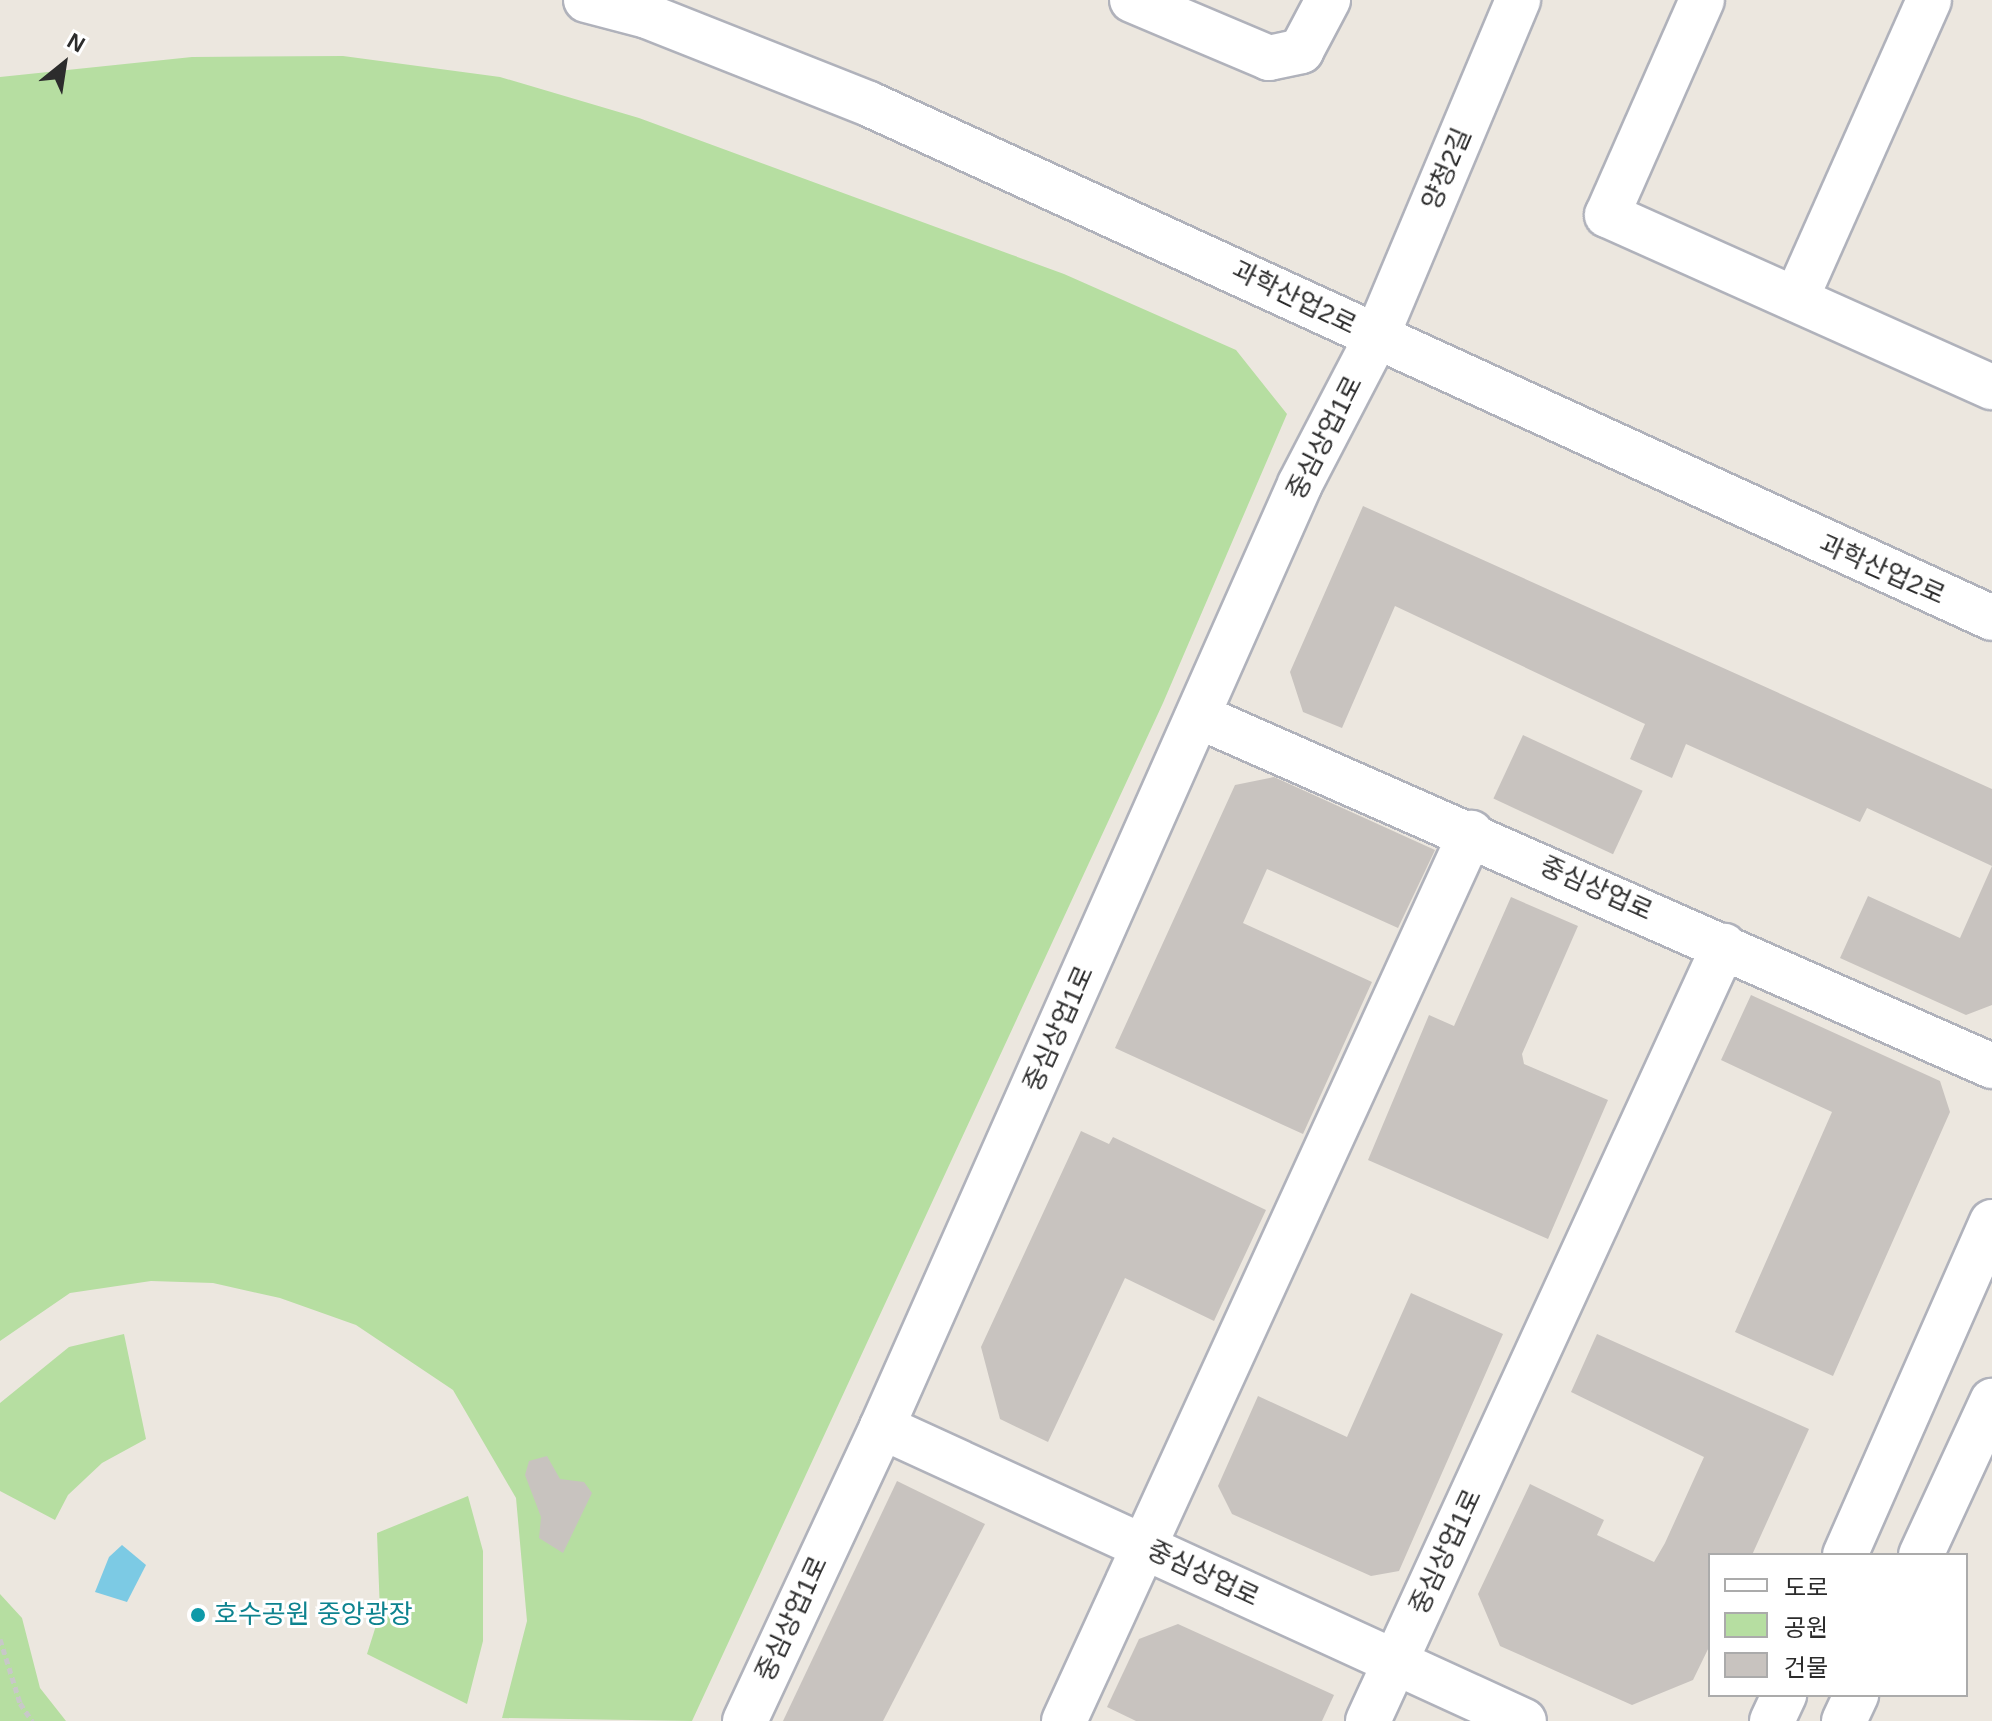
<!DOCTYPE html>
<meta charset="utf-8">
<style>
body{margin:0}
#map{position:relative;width:1992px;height:1721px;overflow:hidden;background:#ece7df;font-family:Arial,"Noto Sans KR",sans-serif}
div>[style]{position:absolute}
.green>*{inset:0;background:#b6dea1}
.water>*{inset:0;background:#7ccae4}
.building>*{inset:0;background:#c8c3bf;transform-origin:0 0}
.path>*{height:5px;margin-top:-2.5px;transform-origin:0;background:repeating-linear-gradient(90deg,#c8c8c8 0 6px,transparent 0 10px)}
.roads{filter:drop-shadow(2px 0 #b0b2bb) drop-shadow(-2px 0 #b0b2bb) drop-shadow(0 2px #b0b2bb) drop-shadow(0 -2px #b0b2bb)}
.minor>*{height:44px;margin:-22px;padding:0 22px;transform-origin:22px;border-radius:22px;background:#fff}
.dots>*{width:22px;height:22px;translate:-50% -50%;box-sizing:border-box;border:4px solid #fff;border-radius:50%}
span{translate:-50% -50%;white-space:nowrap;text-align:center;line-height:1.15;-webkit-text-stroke:6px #fff;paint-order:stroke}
.street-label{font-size:26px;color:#2c2c2c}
.culture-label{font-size:26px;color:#0d838f}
.left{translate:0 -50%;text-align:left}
.legend{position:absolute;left:1708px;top:1553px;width:260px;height:144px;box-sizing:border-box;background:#fff;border:2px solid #ababab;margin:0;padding:10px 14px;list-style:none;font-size:24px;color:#2c2c2c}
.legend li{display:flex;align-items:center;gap:16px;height:40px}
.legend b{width:40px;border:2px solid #ababab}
.north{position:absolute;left:24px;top:24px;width:80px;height:80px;-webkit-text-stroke:6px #fff;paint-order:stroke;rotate:30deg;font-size:22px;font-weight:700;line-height:32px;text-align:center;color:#2c2c2c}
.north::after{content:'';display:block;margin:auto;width:28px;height:36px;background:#2c2c2c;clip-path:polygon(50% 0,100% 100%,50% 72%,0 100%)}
</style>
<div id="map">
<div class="green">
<div style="clip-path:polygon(343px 56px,500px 77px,639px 118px,1064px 274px,1236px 350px,1287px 414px,1163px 703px,692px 1721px,502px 1718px,527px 1621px,516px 1498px,453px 1390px,356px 1325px,280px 1298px,213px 1283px,151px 1281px,70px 1293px,0 1341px,0 77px,192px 57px)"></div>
<div style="clip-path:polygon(124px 1334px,146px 1439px,102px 1463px,68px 1495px,55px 1520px,0 1491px,0 1403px,69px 1347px)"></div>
<div style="clip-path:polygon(468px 1496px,483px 1551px,483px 1641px,467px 1704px,367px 1654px,380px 1613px,377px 1533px)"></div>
<div style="clip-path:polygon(0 1594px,22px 1618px,40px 1688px,66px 1721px,0 1721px)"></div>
</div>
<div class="water">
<div style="clip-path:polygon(122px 1545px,146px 1565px,127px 1602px,95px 1592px,109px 1557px)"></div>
</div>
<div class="building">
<div style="clip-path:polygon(1363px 506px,1992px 789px,1992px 866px,1867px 808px,1860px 822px,1686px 744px,1672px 778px,1630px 759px,1645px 724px,1395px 606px,1342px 728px,1303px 712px,1290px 672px)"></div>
<div style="left:1523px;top:735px;width:132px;height:70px;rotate:25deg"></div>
<div style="clip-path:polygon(1274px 777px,1435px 850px,1398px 928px,1267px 869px,1243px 923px,1372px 982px,1303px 1134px,1115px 1048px,1235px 785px)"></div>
<div style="clip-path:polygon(1992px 866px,1992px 1005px,1966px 1015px,1840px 958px,1868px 896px,1960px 938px)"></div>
<div style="clip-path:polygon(1511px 897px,1578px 926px,1522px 1054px,1524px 1064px,1608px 1100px,1548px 1239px,1368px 1160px,1429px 1015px,1454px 1026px)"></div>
<div style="clip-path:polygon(1751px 995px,1940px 1081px,1950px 1112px,1833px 1376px,1735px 1332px,1832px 1112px,1721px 1060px)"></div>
<div style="clip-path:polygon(1081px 1131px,1109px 1144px,1113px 1137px,1266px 1210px,1214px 1321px,1125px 1278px,1048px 1442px,1000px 1419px,981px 1347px)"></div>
<div style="clip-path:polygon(1411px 1293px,1503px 1334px,1399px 1571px,1371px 1576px,1232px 1514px,1218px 1486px,1258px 1396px,1347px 1437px)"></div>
<div style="clip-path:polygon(1597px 1334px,1809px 1429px,1752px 1555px,1710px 1555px,1710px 1645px,1693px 1680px,1632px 1705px,1500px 1646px,1478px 1594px,1530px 1484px,1604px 1520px,1597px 1535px,1654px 1562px,1665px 1543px,1704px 1457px,1571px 1392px)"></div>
<div style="clip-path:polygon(547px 1456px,560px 1479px,584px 1482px,592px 1493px,563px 1553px,539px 1538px,541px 1517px,525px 1475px,529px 1461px)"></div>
<div style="clip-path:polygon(897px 1481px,985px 1524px,883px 1721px,783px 1721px)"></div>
<div style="clip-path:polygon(1178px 1624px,1334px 1695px,1322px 1721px,1136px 1721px,1107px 1707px,1139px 1639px)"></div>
</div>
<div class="path">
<div style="left:0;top:1639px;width:67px;rotate:72.6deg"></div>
<div style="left:20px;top:1703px;width:22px;rotate:56deg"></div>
</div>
<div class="roads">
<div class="minor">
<div style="left:586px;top:0;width:63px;rotate:14.7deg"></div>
<div style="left:647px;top:16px;width:239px;rotate:21.6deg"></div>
<div style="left:869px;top:104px;width:1235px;rotate:24.59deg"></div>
<div style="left:1132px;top:0;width:149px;rotate:22.9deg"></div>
<div style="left:1269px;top:58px;width:33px;rotate:-12deg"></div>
<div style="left:1301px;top:51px;width:58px;rotate:-62.1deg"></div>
<div style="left:1702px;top:0;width:235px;rotate:113.8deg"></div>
<div style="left:1607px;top:215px;width:422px;rotate:24.1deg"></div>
<div style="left:1796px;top:299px;width:327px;rotate:-66deg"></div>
<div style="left:1198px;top:716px;width:868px;rotate:23.79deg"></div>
<div style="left:882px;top:1427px;width:706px;rotate:24.61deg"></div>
<div style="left:1845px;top:1555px;width:364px;rotate:-66.2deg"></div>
<div style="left:1921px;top:1555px;width:170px;rotate:-65.2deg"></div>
<div style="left:745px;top:1721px;width:324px;rotate:-65deg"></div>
<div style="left:882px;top:1427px;width:1031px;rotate:-66.09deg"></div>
<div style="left:1300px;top:484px;width:165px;rotate:-62.5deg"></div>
<div style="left:1376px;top:338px;width:367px;rotate:-67.2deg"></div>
<div style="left:1064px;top:1721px;width:977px;rotate:-65.38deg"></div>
<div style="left:1368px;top:1721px;width:853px;rotate:-65.33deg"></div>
<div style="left:1772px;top:1721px;width:29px;rotate:-65deg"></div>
<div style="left:1844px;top:1721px;width:29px;rotate:-65deg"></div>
</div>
</div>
<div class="dots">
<div style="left:198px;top:1615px;background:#0f9aa8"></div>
</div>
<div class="street-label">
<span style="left:1447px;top:169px;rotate:-67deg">양청2길</span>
<span style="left:1294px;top:298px;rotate:26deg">과학산업2로</span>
<span style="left:1325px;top:438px;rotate:-63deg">중심상업1로</span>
<span style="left:1882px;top:570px;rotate:24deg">과학산업2로</span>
<span style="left:1596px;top:889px;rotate:24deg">중심상업로</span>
<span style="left:1059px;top:1029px;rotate:-66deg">중심상업1로</span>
<span style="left:1446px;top:1552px;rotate:-65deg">중심상업1로</span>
<span style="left:1203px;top:1574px;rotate:25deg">중심상업로</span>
<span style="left:792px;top:1619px;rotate:-65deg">중심상업1로</span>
</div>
<div class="culture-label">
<span class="left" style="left:214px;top:1615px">호수공원 중앙광장</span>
</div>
<ul class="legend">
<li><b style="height:10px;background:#fff"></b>도로</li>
<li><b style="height:22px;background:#b6dea1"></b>공원</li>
<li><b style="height:22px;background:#c8c3bf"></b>건물</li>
</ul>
<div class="north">N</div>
</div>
